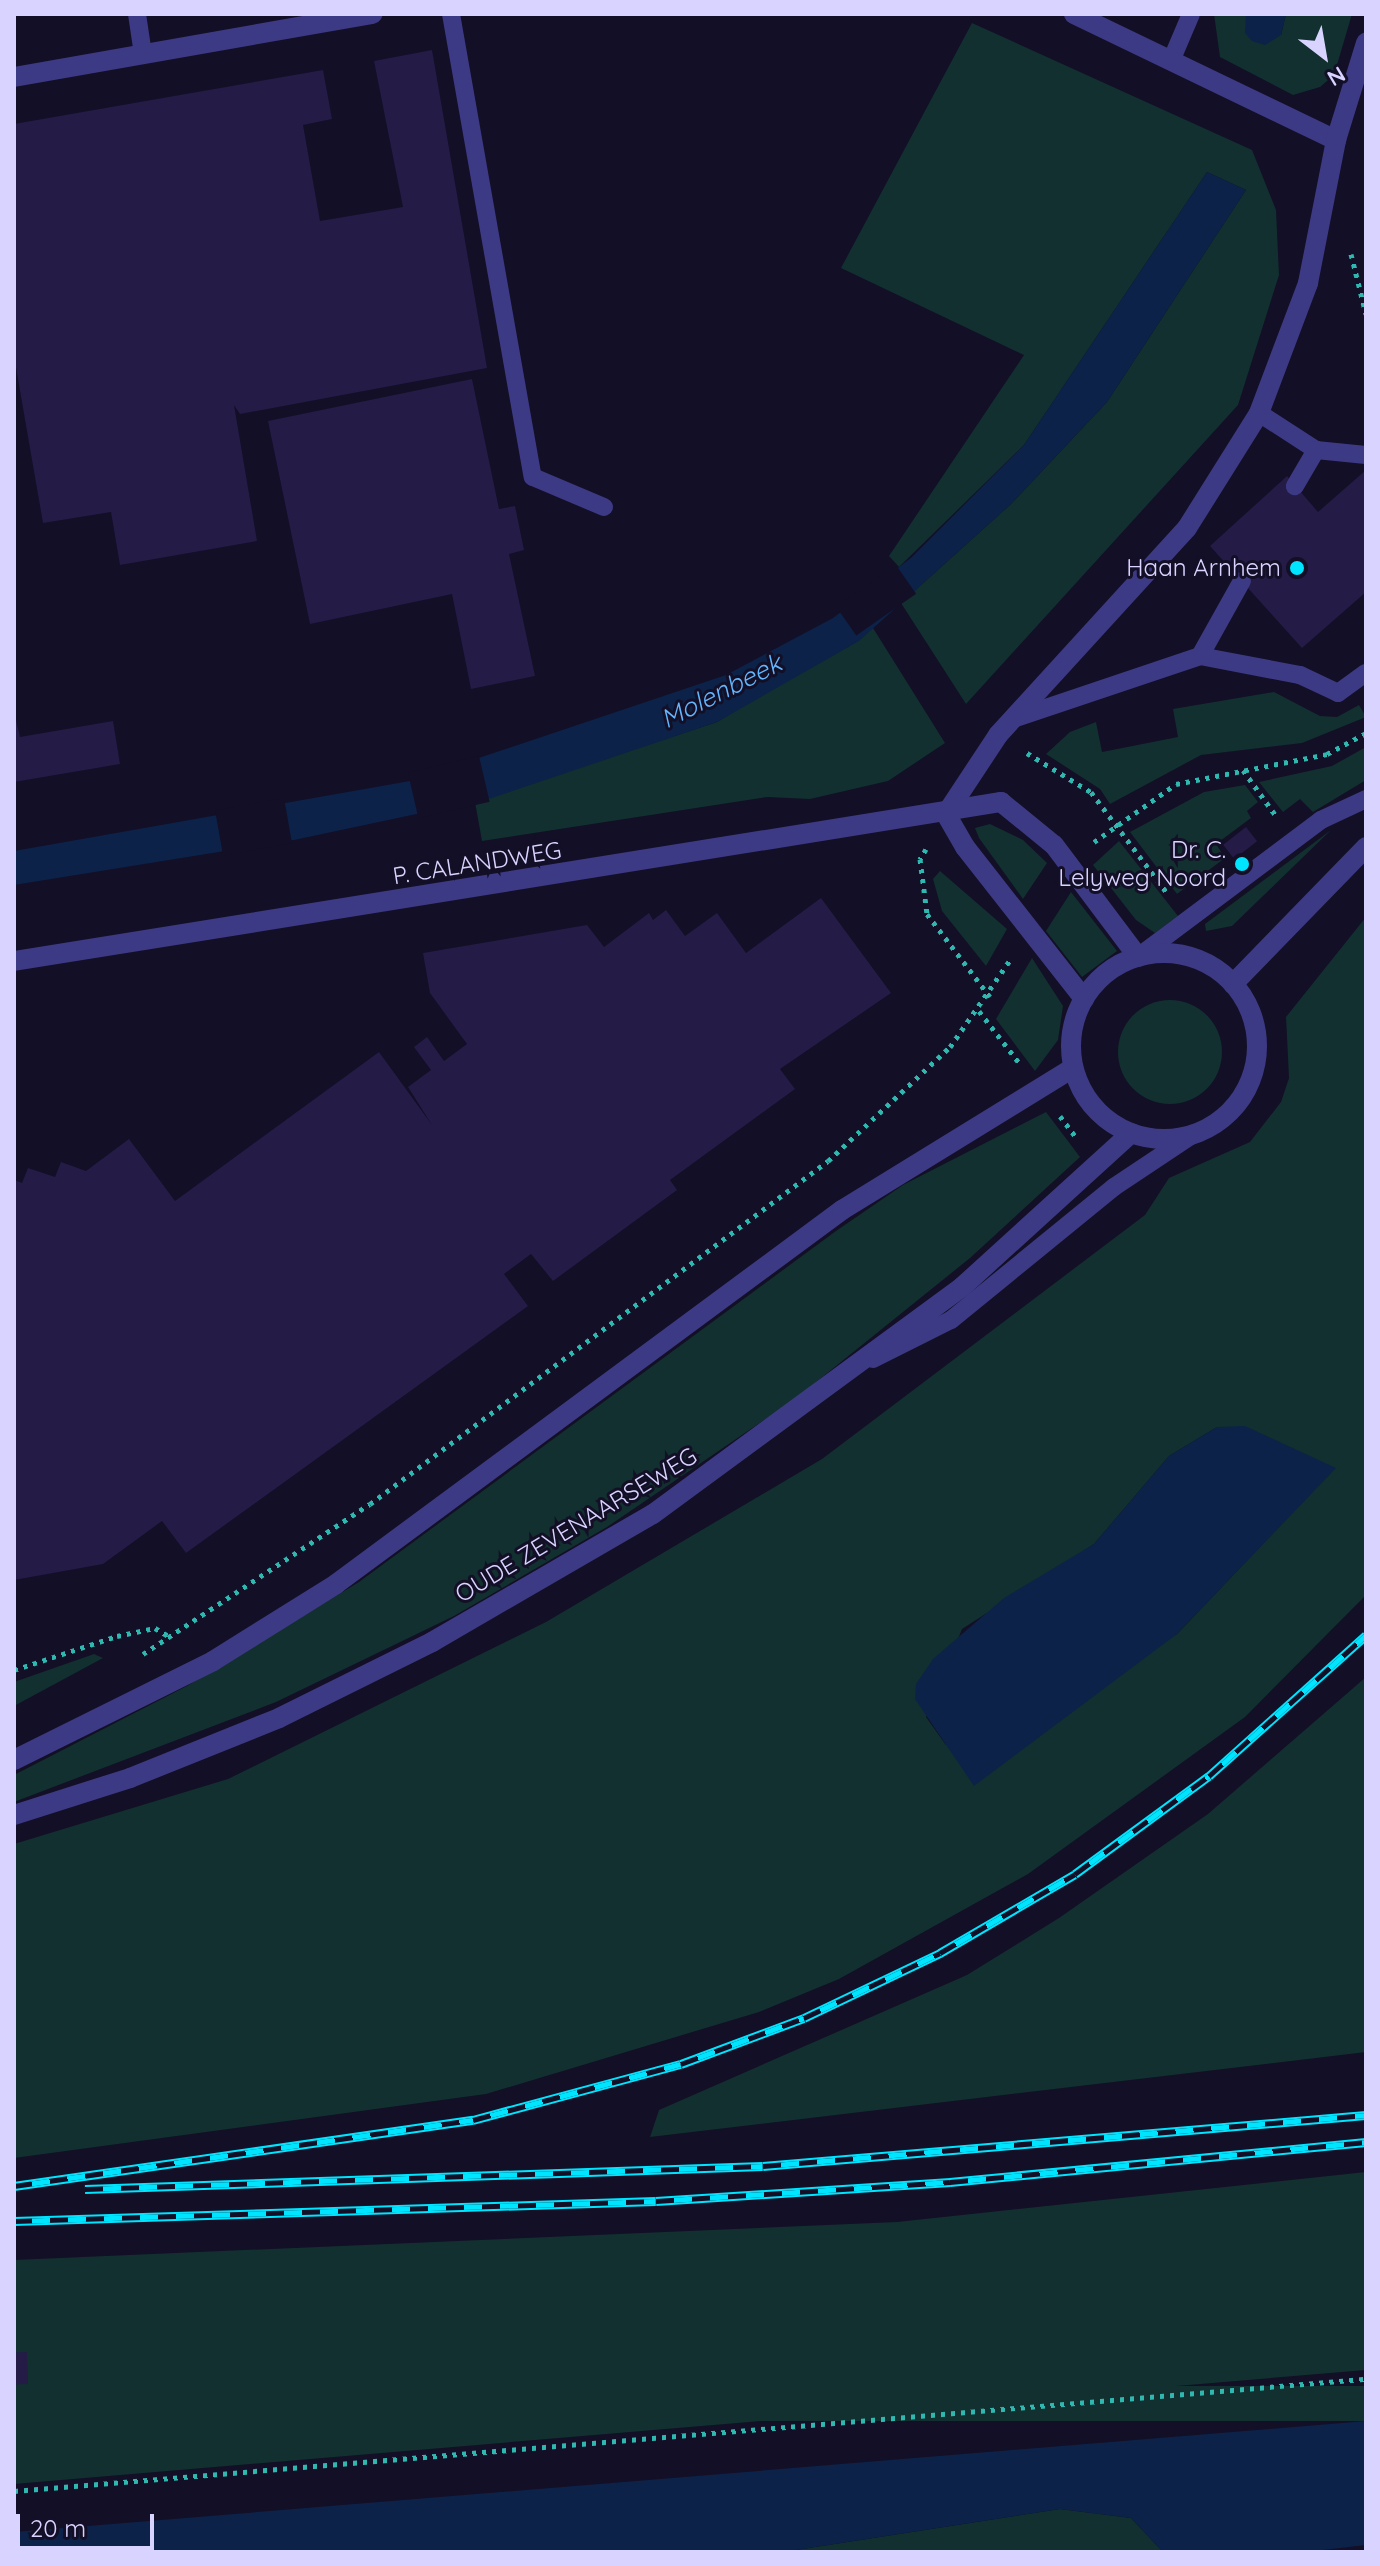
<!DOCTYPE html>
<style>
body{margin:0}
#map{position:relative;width:1380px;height:2566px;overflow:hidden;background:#130f26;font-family:Quicksand,sans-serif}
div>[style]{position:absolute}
.green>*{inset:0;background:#12302f;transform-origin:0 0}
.round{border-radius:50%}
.water>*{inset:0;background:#0c2248}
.pier>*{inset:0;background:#130f26;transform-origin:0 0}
.building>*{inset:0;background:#241b47;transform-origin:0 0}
.path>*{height:5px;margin-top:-2.5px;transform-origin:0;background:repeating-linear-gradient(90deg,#2fb8b0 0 4px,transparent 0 10px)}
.service>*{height:18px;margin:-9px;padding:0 9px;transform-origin:9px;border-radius:9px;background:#3d3a85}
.minor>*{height:20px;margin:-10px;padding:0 10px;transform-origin:10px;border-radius:10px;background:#3d3a85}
.tertiary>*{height:20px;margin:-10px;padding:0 10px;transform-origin:10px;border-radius:10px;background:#3d3a85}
.tertiary>.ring{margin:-10px;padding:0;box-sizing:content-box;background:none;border:20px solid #3d3a85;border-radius:50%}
.rail>*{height:9px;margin-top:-4.5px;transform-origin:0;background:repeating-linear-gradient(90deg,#130f26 0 18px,#00e5ff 0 36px);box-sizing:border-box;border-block:2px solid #00e5ff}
.dots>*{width:22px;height:22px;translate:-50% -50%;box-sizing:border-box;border:4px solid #130f26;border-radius:50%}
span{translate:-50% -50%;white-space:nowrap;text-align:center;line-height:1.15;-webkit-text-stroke:6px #130f26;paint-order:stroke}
.poi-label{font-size:24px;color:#d9d4ff}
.right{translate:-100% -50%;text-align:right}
.street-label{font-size:24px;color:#d9d4ff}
.water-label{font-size:26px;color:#62b6ff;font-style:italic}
.frame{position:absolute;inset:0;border:16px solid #d9d4ff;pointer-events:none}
.north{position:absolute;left:1284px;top:16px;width:80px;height:80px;-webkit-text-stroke:6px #130f26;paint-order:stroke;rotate:149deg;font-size:22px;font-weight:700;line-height:32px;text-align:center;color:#d9d4ff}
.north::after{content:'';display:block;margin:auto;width:28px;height:36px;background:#d9d4ff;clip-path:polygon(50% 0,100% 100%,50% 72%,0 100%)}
.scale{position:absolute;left:16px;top:2514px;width:138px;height:36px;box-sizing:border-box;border:4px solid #d9d4ff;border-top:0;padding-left:10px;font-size:24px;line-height:28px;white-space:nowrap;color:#d9d4ff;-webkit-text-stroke:6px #130f26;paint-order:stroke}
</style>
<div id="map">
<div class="green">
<div style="clip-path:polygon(1214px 14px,1246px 14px,1281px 35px,1286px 14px,1352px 14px,1334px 75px,1320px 87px,1293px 95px,1220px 57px)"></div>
<div style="clip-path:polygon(972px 23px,1252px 150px,1276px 210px,1279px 275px,1238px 405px,966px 704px,901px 603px,1011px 504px,1107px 402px,1246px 190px,1207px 172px,1024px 445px,899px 567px,889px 556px,1024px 355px,841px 268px)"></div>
<div style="clip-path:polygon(873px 628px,945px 743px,888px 781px,810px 799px,767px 797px,482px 841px,475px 802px,717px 722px)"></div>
<div style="clip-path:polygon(1274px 692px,1320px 716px,1337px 717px,1359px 705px,1366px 717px,1302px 743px,1201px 755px,1110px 804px,1100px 789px,1046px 754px,1070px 732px,1096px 722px,1102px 752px,1178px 737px,1173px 709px)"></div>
<div style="clip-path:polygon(1366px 747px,1366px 780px,1313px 812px,1300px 799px,1283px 812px,1259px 782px,1332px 766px)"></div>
<div style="clip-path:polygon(1245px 785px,1258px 802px,1247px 811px,1251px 818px,1216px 844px,1225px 858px,1177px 894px,1130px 832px,1204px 792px)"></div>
<div style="clip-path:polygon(990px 824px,1023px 840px,1047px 863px,1023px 899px,979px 838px,975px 828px)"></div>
<div style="clip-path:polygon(1331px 830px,1232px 926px,1206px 931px,1205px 924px)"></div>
<div style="clip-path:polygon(1119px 841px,1178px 916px,1155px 933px,1136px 920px,1093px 865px)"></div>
<div style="clip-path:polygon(940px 871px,1007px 929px,986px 966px,942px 911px,933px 879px)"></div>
<div style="clip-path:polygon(1071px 892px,1117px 951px,1082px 977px,1046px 931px)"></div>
<div style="clip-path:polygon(evenodd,1366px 917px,1366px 1595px,1245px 1717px,1028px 1874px,839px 1979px,759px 2012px,486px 2094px,14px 2158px,14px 1844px,228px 1779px,546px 1622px,822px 1459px,1145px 1215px,1169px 1178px,1250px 1142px,1281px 1102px,1289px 1078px,1286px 1017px,1366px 917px,1217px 1427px,1335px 1468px,1177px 1634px,946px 1745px,926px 1717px,962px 1629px,1094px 1544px,1169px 1456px,1217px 1427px)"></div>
<div style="clip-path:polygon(1032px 958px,1063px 1006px,1058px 1040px,1035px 1071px,996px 1019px)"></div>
<div class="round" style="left:1118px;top:1000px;width:104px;height:104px"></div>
<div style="clip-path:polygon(1046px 1112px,1080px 1157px,970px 1258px,795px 1399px,607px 1527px,454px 1616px,276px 1702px,14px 1802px,14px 1775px,187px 1686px,359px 1582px,836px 1231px,903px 1185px)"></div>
<div style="clip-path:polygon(94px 1654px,103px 1658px,14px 1706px,14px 1682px)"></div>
<div style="clip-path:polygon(1366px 1677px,1366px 2052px,650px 2137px,659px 2110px,967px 1975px,1059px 1918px,1208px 1814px)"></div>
<div style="clip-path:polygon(1366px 2172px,1366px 2370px,14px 2484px,14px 2260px,897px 2222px)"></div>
<div style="left:1366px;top:2386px;width:35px;height:1357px;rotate:90deg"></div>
<div style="clip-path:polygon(1060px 2509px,1131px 2518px,1163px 2552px,783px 2552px)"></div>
</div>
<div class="water">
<div style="clip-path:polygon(1246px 14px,1286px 14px,1281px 35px,1265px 45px,1252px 41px,1245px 33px)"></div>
<div style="clip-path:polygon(1207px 172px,1246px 190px,1107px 402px,1011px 504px,859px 641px,717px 722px,492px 798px,294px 840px,14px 885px,14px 851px,410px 781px,726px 675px,833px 618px,912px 557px,1024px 445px)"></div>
<div style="clip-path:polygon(1245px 1426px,1336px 1468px,1177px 1634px,974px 1786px,915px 1699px,916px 1684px,933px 1659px,1004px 1598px,1094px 1544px,1169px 1456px,1217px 1427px)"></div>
<div style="clip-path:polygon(1366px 2421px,1366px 2545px,1306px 2552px,1163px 2552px,1131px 2518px,1060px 2509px,783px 2552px,14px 2552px,14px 2532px)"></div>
</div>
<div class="pier">
<div style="left:896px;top:565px;width:35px;height:73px;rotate:55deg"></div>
<div style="left:479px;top:756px;width:47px;height:73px;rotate:77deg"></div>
<div style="left:284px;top:798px;width:46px;height:70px;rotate:80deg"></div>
</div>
<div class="building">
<div style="clip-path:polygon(432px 50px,487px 368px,240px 414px,234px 405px,257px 541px,120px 565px,111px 512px,43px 523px,14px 356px,14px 124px,323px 70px,332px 119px,303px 125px,320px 221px,403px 207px,374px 61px)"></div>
<div style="clip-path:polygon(472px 379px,499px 509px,515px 506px,524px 550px,509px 554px,535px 676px,471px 689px,452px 594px,310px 624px,268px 421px)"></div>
<div style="clip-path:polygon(1366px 470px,1366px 592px,1302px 648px,1210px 546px,1287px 476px,1318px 512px)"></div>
<div style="clip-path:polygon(14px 711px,20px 737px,113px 721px,120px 764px,14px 782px)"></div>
<div style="left:1246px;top:827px;width:18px;height:29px;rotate:52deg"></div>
<div style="clip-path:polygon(821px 898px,891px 993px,780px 1069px,795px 1089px,670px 1180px,677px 1190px,553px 1281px,531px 1254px,504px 1274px,528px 1306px,186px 1553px,162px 1521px,103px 1564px,14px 1580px,14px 1180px,22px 1183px,28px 1168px,55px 1177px,61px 1162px,86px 1171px,129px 1139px,175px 1201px,379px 1052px,432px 1125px,408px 1087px,431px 1070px,414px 1047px,427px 1037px,444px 1061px,467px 1044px,430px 993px,423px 953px,587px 925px,604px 947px,649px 913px,653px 920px,666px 910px,685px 936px,717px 913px,746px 953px)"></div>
<div style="left:27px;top:2352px;width:32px;height:13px;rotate:88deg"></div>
</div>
<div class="path">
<div style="left:1351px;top:254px;width:62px;rotate:76deg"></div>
<div style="left:1027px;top:753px;width:75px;rotate:31.4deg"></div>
<div style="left:1091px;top:792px;width:128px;rotate:53deg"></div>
<div style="left:1243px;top:770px;width:57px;rotate:54.3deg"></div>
<div style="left:1094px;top:842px;width:100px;rotate:-35.3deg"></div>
<div style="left:1176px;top:784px;width:154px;rotate:-11.2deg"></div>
<div style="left:1327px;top:754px;width:44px;rotate:-28.3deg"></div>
<div style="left:926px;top:849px;width:12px;rotate:121deg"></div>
<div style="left:920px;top:859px;width:55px;rotate:82.7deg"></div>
<div style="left:927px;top:914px;width:104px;rotate:52.8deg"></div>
<div style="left:979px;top:1011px;width:67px;rotate:52.3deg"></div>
<div style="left:1060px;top:1116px;width:26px;rotate:53deg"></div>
<div style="left:143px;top:1654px;width:272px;rotate:-33.5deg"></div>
<div style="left:370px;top:1504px;width:572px;rotate:-36.83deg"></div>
<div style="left:828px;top:1161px;width:167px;rotate:-43.1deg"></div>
<div style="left:950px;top:1047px;width:106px;rotate:-55.4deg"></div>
<div style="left:14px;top:1670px;width:108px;rotate:-18.3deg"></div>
<div style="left:117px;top:1636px;width:39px;rotate:-12deg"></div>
<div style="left:155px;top:1628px;width:17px;rotate:31deg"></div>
<div style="left:14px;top:2491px;width:1357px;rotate:-4.74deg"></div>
</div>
<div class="service">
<div style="left:137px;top:14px;width:40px;rotate:81.5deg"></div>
<div style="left:451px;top:14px;width:470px;rotate:80deg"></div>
<div style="left:533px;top:477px;width:77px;rotate:22.9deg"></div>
<div style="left:1171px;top:61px;width:51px;rotate:-66.9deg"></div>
<div style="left:1259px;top:413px;width:68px;rotate:33deg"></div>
<div style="left:1316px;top:450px;width:42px;rotate:120.3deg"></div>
<div style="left:1316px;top:450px;width:50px;rotate:5.7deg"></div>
<div style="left:1200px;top:656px;width:102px;rotate:10.8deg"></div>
<div style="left:1300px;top:675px;width:42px;rotate:25.3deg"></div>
<div style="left:1338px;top:693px;width:34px;rotate:-36deg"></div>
<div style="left:1016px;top:718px;width:194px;rotate:-18.6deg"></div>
<div style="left:1200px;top:656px;width:86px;rotate:-60.8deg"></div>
<div style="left:1138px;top:957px;width:229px;rotate:-36.8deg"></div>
<div style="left:1321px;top:820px;width:50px;rotate:-25deg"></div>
<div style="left:873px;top:1359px;width:87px;rotate:-26.6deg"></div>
<div style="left:951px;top:1320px;width:210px;rotate:-39.2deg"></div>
<div style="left:1114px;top:1187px;width:97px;rotate:-33.7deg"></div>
</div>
<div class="minor">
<div style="left:1074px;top:14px;width:291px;rotate:25.7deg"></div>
<div style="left:14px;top:77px;width:364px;rotate:-10deg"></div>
<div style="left:946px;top:814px;width:95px;rotate:-56.6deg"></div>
<div style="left:998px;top:735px;width:280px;rotate:-47.6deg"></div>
<div style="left:1187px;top:528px;width:136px;rotate:-57.9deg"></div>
<div style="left:1259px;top:413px;width:139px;rotate:-69.3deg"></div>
<div style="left:1308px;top:283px;width:146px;rotate:-78.9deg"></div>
<div style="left:1336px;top:140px;width:102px;rotate:-72.8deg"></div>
<div style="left:946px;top:814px;width:38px;rotate:60deg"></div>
<div style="left:965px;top:847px;width:193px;rotate:51.9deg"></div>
<div style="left:14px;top:961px;width:1000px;rotate:-9.15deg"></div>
<div style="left:1001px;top:802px;width:68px;rotate:39.1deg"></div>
<div style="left:1054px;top:845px;width:140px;rotate:53.1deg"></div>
</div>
<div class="tertiary">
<div class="ring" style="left:1071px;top:953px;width:166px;height:166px"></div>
<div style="left:1233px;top:984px;width:191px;rotate:-45.8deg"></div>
<div style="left:14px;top:1760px;width:222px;rotate:-26.4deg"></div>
<div style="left:213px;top:1661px;width:145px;rotate:-32deg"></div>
<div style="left:336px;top:1584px;width:629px;rotate:-36.47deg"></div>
<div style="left:842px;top:1210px;width:271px;rotate:-31.6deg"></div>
<div style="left:14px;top:1815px;width:122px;rotate:-17.7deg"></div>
<div style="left:130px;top:1778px;width:161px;rotate:-21.9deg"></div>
<div style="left:279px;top:1718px;width:171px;rotate:-26.4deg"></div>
<div style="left:432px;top:1642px;width:255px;rotate:-30.1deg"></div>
<div style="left:653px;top:1514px;width:383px;rotate:-36.3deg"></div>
<div style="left:962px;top:1287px;width:229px;rotate:-42.3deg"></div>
</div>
<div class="rail">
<div style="left:14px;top:2186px;width:464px;rotate:-8.2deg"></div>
<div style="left:473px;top:2120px;width:215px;rotate:-15.1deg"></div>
<div style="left:681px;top:2064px;width:131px;rotate:-20.5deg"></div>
<div style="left:804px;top:2018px;width:151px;rotate:-25.5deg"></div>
<div style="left:940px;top:1953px;width:156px;rotate:-30.3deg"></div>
<div style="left:1075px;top:1874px;width:166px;rotate:-36.2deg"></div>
<div style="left:1209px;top:1776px;width:211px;rotate:-41.9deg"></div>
<div style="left:85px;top:2189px;width:678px;rotate:-1.94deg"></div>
<div style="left:763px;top:2166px;width:605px;rotate:-4.83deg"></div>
<div style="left:14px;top:2221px;width:642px;rotate:-1.78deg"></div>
<div style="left:656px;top:2201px;width:295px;rotate:-3.7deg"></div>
<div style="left:950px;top:2182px;width:418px;rotate:-5.5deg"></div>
</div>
<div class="dots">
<div style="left:1297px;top:568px;background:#00e5ff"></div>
<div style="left:1242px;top:864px;background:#00e5ff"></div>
</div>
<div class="poi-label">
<span class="right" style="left:1281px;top:568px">Haan Arnhem</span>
<span class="right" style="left:1226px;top:864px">Dr. C.<br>Lelyweg Noord</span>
</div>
<div class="street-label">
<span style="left:477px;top:863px;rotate:-9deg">P. CALANDWEG</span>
<span style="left:576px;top:1525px;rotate:-31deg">OUDE ZEVENAARSEWEG</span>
</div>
<div class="water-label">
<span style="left:721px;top:691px;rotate:-27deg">Molenbeek</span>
</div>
<div class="frame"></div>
<div class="north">N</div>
<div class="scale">20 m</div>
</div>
